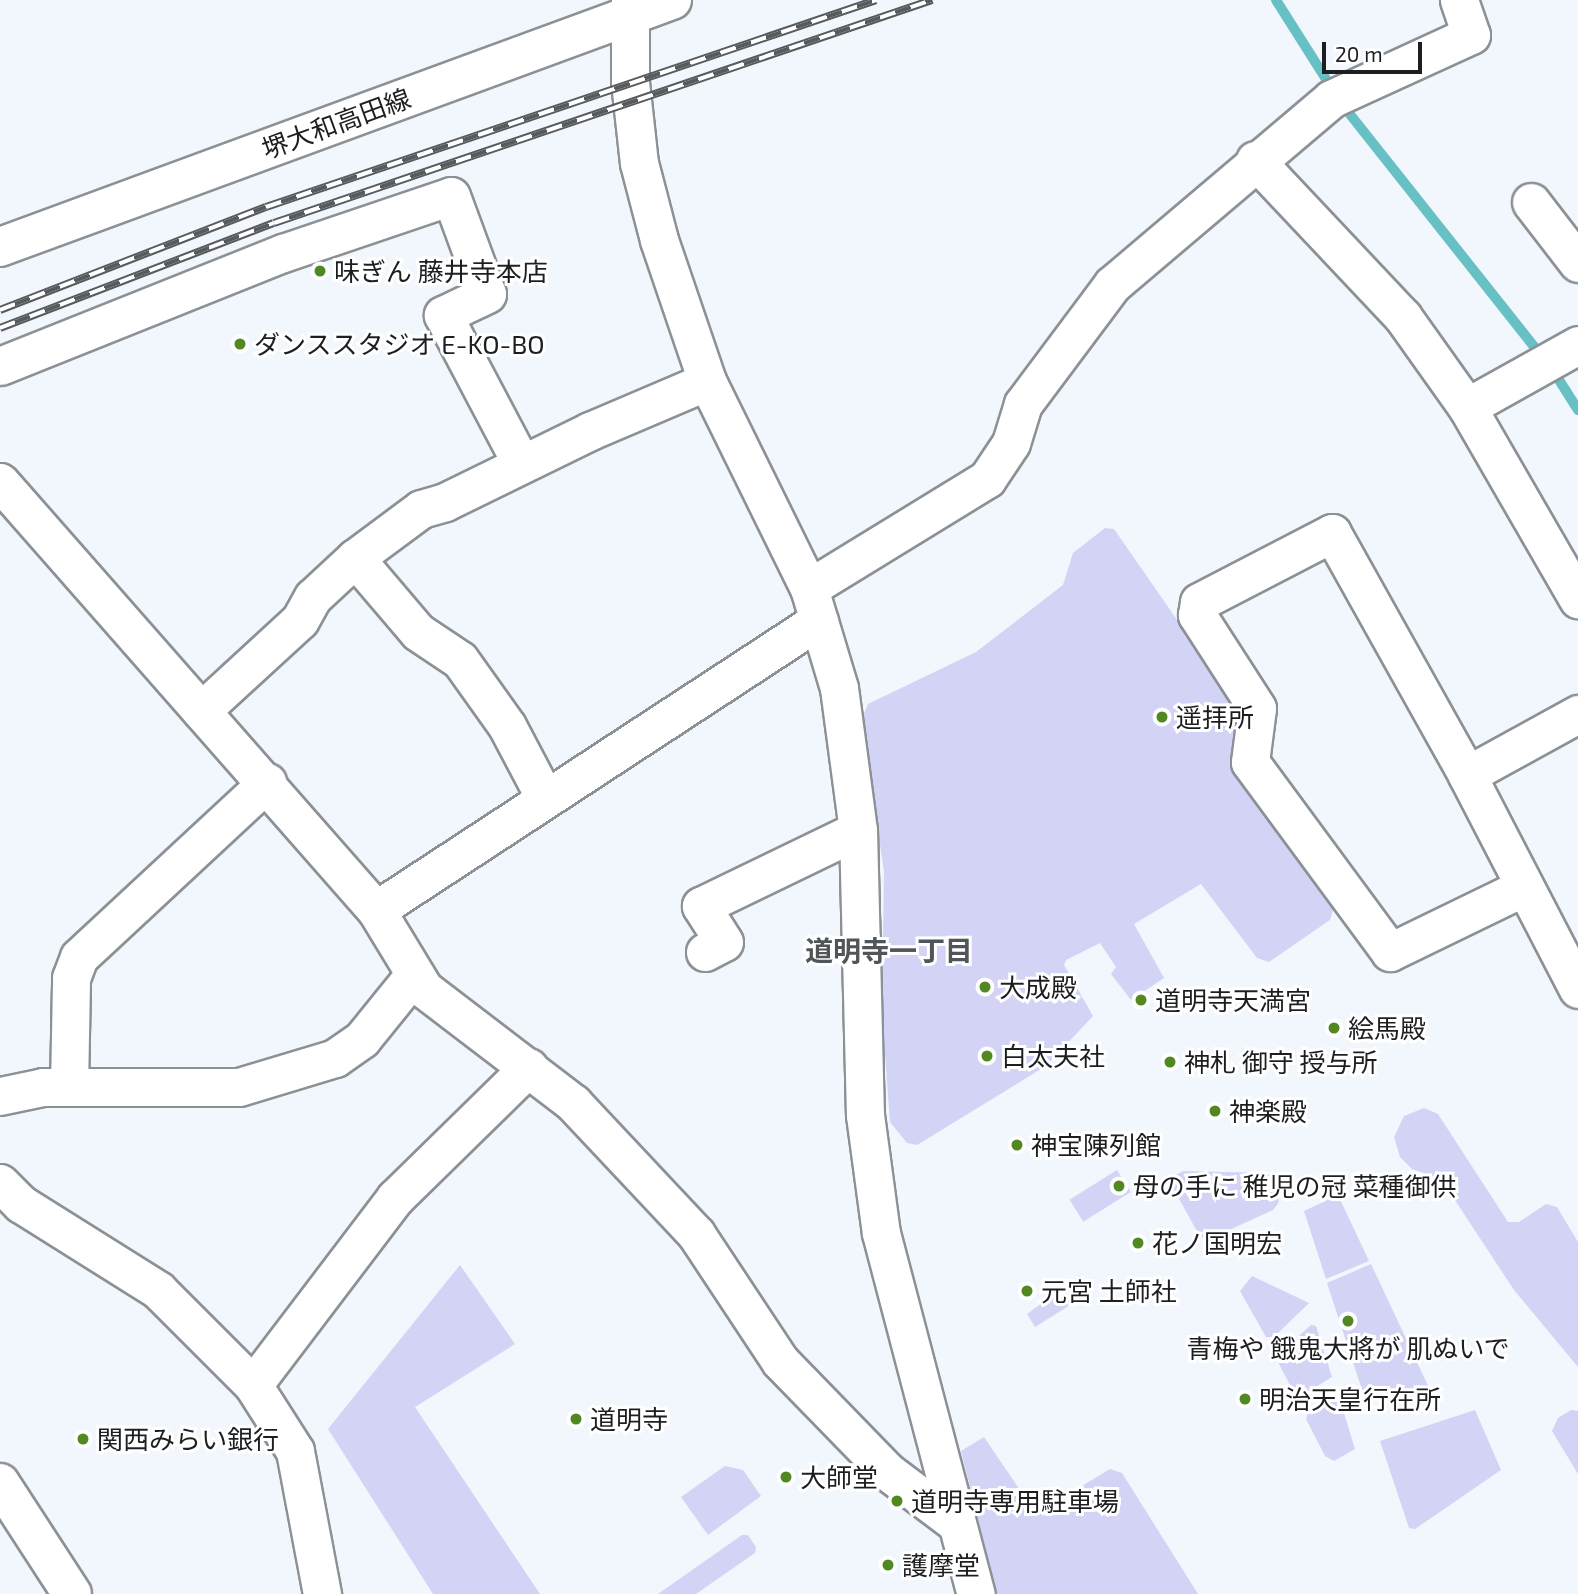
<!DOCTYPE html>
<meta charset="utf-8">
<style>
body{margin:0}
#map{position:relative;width:1578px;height:1594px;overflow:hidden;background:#f1f7fc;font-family:"Exo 2","Noto Sans JP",sans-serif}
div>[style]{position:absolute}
.green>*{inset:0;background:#d3d3f6;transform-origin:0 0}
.stream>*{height:10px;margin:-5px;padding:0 5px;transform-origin:5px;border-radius:5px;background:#67c1c4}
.roads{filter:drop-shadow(2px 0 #8c9196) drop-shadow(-2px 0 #8c9196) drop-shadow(0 2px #8c9196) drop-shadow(0 -2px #8c9196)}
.minor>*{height:37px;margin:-18.5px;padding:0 18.5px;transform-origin:18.5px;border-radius:18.5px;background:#fff}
.primary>*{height:38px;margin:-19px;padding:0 19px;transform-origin:19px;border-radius:19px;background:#fff}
.trunk>*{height:38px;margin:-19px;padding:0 19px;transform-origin:19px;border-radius:19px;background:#fff}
.rail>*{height:8px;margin-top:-4px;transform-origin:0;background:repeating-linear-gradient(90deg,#fff 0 16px,#585b5e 0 32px);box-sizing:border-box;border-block:2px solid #585b5e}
.dots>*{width:19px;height:19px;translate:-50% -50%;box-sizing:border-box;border:4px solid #fff;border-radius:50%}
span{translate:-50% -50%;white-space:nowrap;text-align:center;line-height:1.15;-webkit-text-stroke:6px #fff;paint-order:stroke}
.street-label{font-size:26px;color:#1c1e20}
.poi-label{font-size:26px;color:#1c1e20}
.left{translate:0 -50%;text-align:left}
.neighbourhood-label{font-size:28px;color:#505559;font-weight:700}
.scale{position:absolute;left:1322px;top:42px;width:100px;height:32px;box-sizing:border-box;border:4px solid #1c1e20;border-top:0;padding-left:9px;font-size:21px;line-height:24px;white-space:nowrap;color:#1c1e20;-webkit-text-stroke:5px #fff;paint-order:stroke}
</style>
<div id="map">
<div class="green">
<div style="clip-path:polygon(1105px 528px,1114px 529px,1241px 712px,1233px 761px,1334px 907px,1330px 920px,1269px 962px,1257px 958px,1201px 884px,1134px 924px,1164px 978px,1131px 1000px,1111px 974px,1116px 967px,1100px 943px,1066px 960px,1064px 965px,1093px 1016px,1046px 1066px,917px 1145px,907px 1143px,890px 1122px,882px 1012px,884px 871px,861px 721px,868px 704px,976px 652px,1063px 585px,1073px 553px)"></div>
<div style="clip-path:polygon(1424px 1108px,1438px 1114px,1508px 1222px,1519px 1222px,1546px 1204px,1557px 1207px,1578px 1242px,1578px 1367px,1514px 1290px,1441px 1179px,1412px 1169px,1400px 1157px,1394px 1137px,1404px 1116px)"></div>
<div style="left:1117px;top:1170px;width:26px;height:56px;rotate:58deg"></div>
<div style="clip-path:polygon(1183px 1171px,1267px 1173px,1274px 1181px,1279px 1202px,1273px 1210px,1207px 1240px,1199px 1235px,1172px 1186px,1174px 1176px)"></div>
<div style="clip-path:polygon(1338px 1195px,1369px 1261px,1326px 1279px,1304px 1211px)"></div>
<div style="clip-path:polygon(1371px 1264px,1431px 1392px,1399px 1404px,1365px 1399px,1327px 1283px)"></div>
<div style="clip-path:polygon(460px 1265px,515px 1344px,415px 1407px,540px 1594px,433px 1594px,328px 1429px)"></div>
<div style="clip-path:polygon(1080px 1275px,1091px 1292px,1035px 1327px,1027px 1314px)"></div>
<div style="clip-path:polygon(1252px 1276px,1309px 1303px,1274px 1337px,1266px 1337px,1240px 1291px)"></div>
<div style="clip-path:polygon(1311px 1325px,1316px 1326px,1332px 1377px,1304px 1394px,1293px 1391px,1278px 1362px,1280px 1353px)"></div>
<div style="clip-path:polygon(1334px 1397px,1340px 1400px,1355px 1449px,1334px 1461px,1325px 1456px,1306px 1419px,1309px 1409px)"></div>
<div style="clip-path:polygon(1475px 1410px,1501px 1470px,1415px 1529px,1409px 1528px,1380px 1441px)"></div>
<div style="clip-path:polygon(1571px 1410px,1578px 1411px,1578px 1474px,1552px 1431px,1558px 1418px)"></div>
<div style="clip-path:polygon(984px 1437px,1032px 1508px,1042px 1510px,1110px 1469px,1122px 1473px,1198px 1594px,997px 1594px,961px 1451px)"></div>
<div style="clip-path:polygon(725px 1466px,743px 1470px,761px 1496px,708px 1535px,681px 1497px)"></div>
<div style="clip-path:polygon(742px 1535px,748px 1535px,756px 1547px,755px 1553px,696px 1594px,658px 1594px)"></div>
</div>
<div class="stream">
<div style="left:1276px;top:0;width:107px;rotate:57.7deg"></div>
<div style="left:1341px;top:103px;width:343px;rotate:51.6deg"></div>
<div style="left:1554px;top:372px;width:45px;rotate:57.7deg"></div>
</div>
<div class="roads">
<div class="minor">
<div style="left:630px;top:0;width:82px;rotate:90deg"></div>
<div style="left:630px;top:82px;width:81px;rotate:83.7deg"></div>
<div style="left:639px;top:163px;width:80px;rotate:75.4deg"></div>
<div style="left:659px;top:240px;width:149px;rotate:71.2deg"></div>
<div style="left:707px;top:381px;width:231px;rotate:63.8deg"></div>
<div style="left:809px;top:588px;width:104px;rotate:73.3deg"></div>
<div style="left:839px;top:688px;width:143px;rotate:82.4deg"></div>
<div style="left:858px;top:830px;width:285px;rotate:88.6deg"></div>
<div style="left:865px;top:1115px;width:119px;rotate:82.3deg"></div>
<div style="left:881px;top:1233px;width:373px;rotate:75.3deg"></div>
<div style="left:1255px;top:160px;width:216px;rotate:46.7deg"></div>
<div style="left:1403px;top:317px;width:110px;rotate:54.6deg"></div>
<div style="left:1467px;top:407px;width:222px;rotate:60deg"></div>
<div style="left:1531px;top:202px;width:77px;rotate:52.4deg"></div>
<div style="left:0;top:366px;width:305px;rotate:-21.8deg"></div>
<div style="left:283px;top:253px;width:177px;rotate:-18.7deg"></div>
<div style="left:451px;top:196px;width:104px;rotate:69.8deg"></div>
<div style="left:487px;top:294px;width:49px;rotate:154.5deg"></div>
<div style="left:443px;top:315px;width:167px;rotate:62.2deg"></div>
<div style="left:1467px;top:407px;width:127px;rotate:-29.2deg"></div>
<div style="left:0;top:482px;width:570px;rotate:48.7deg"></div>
<div style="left:376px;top:910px;width:92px;rotate:58.7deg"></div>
<div style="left:424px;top:989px;width:188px;rotate:37.4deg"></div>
<div style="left:573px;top:1103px;width:180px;rotate:46.8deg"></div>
<div style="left:696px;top:1234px;width:152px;rotate:56.5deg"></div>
<div style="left:780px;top:1361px;width:155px;rotate:45.8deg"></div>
<div style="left:888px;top:1472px;width:85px;rotate:36.9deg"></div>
<div style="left:355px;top:558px;width:97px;rotate:49.6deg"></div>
<div style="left:418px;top:632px;width:50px;rotate:33.7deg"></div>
<div style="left:460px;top:660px;width:81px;rotate:54.5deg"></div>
<div style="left:507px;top:726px;width:81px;rotate:62.2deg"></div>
<div style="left:809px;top:588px;width:209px;rotate:-31.5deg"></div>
<div style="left:987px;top:479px;width:43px;rotate:-56.3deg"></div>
<div style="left:1011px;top:443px;width:41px;rotate:-72.9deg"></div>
<div style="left:1023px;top:404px;width:149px;rotate:-53.2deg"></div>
<div style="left:1112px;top:285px;width:287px;rotate:-40.3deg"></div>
<div style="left:1331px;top:99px;width:154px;rotate:-24.6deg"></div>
<div style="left:1471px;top:35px;width:37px;rotate:-109deg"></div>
<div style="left:201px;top:711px;width:134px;rotate:-42.6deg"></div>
<div style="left:300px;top:620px;width:26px;rotate:-61deg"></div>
<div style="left:313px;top:597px;width:57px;rotate:-42.9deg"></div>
<div style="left:355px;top:558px;width:82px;rotate:-36.6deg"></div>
<div style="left:421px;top:509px;width:25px;rotate:-16deg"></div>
<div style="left:445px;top:502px;width:161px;rotate:-26.1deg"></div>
<div style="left:590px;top:431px;width:127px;rotate:-23.1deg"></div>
<div style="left:1467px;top:775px;width:127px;rotate:-28.8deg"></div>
<div style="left:1524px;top:887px;width:149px;rotate:154.1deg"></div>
<div style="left:1390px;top:952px;width:236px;rotate:-126.4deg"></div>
<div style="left:1250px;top:762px;width:54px;rotate:-82.6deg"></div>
<div style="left:1257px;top:708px;width:111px;rotate:-122.8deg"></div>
<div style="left:1197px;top:615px;width:13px;rotate:-81deg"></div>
<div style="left:1199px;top:602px;width:150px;rotate:-27.4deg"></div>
<div style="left:1332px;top:533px;width:277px;rotate:60.8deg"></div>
<div style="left:1467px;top:775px;width:241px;rotate:62.6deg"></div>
<div style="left:376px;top:910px;width:529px;rotate:-33.21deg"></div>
<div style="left:705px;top:952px;width:21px;rotate:-28deg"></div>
<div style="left:724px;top:942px;width:43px;rotate:-122.6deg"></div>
<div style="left:701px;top:906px;width:174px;rotate:-25.8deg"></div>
<div style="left:69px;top:1087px;width:109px;rotate:-88.9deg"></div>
<div style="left:71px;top:978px;width:22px;rotate:-69deg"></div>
<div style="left:79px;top:957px;width:257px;rotate:-42.9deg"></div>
<div style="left:0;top:1096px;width:44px;rotate:-11.8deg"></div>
<div style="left:43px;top:1087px;width:196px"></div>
<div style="left:239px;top:1087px;width:100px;rotate:-16.8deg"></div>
<div style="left:335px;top:1058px;width:33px;rotate:-35deg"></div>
<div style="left:362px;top:1039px;width:81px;rotate:-51deg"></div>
<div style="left:0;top:1183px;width:30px;rotate:45deg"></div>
<div style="left:21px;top:1204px;width:162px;rotate:32.1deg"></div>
<div style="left:158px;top:1290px;width:134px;rotate:45deg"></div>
<div style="left:253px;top:1385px;width:78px;rotate:57.5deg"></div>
<div style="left:295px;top:1451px;width:146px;rotate:79.3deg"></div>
<div style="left:253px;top:1385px;width:235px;rotate:-52.8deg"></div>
<div style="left:395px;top:1198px;width:187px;rotate:-44.4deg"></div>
</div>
<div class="primary">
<div style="left:0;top:247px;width:716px;rotate:-20.18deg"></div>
</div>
<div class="trunk">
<div style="left:0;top:1483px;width:132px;rotate:57deg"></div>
</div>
</div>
<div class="rail">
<div style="left:0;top:310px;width:285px;rotate:-21.2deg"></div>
<div style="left:266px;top:207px;width:644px;rotate:-18.74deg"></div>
<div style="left:0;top:328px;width:293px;rotate:-21deg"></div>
<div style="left:274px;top:223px;width:695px;rotate:-18.72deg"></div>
</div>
<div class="dots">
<div style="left:320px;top:271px;background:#528822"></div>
<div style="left:240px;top:344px;background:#528822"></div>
<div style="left:1162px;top:717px;background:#528822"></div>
<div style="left:985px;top:987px;background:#528822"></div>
<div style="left:1141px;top:1000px;background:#528822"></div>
<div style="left:1334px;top:1028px;background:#528822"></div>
<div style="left:987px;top:1056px;background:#528822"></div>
<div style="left:1170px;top:1062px;background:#528822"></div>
<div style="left:1215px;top:1111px;background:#528822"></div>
<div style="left:1017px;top:1145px;background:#528822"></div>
<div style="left:1119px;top:1186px;background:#528822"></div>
<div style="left:1138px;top:1243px;background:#528822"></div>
<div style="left:1027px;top:1291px;background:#528822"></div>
<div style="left:1348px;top:1321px;background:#528822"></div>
<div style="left:1245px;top:1399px;background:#528822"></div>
<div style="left:576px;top:1419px;background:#528822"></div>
<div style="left:83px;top:1439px;background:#528822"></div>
<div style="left:786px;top:1477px;background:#528822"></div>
<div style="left:897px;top:1501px;background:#528822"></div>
<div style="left:888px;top:1565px;background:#528822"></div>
</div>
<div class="street-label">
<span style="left:336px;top:123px;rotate:-20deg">堺大和高田線</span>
</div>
<div class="poi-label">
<span class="left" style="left:334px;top:271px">味ぎん 藤井寺本店</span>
<span class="left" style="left:254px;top:344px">ダンススタジオ E-KO-BO</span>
<span class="left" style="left:1176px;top:717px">遥拝所</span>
<span class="left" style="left:999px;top:987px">大成殿</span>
<span class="left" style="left:1155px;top:1000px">道明寺天満宮</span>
<span class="left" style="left:1348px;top:1028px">絵馬殿</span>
<span class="left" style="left:1001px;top:1056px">白太夫社</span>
<span class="left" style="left:1184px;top:1062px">神札 御守 授与所</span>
<span class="left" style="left:1229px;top:1111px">神楽殿</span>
<span class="left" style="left:1031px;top:1145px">神宝陳列館</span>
<span class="left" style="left:1133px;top:1186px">母の手に 稚児の冠 菜種御供</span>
<span class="left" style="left:1152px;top:1243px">花ノ国明宏</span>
<span class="left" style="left:1041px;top:1291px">元宮 土師社</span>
<span style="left:1348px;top:1348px">青梅や 餓鬼大將が 肌ぬいで</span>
<span class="left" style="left:1259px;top:1399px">明治天皇行在所</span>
<span class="left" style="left:590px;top:1419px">道明寺</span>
<span class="left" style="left:97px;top:1439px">関西みらい銀行</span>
<span class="left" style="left:800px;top:1477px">大師堂</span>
<span class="left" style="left:911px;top:1501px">道明寺専用駐車場</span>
<span class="left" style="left:902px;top:1565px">護摩堂</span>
</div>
<div class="neighbourhood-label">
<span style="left:889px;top:950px">道明寺一丁目</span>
</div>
<div class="scale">20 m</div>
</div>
